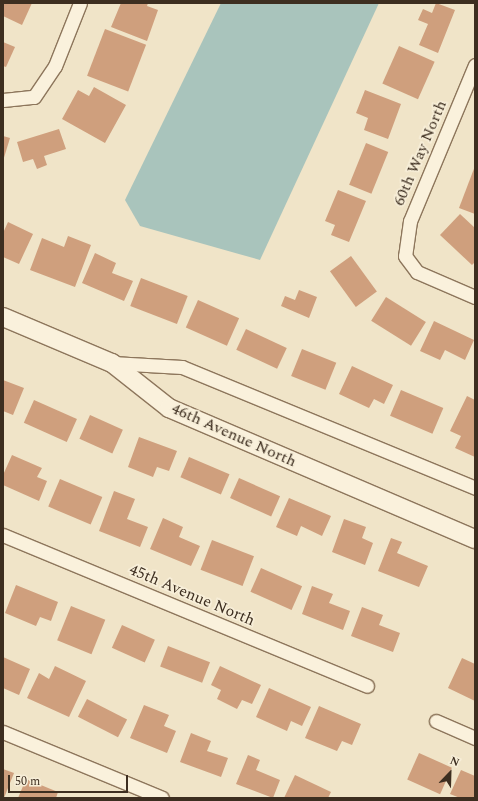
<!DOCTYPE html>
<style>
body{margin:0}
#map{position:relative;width:478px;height:801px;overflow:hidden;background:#f0e4c8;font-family:Spectral,serif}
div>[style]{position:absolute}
.water>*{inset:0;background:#a9c4bc}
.building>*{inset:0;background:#cf9f7d;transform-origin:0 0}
.roads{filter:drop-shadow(1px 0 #8d765c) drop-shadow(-1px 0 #8d765c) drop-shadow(0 1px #8d765c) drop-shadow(0 -1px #8d765c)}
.street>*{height:13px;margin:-6.5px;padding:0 6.5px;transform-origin:6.5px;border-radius:6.5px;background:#faf1dc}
.secondary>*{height:18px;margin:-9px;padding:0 9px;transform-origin:9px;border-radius:9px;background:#faf1dc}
span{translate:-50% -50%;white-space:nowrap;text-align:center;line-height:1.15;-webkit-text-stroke:3.5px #f7eed8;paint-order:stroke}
.street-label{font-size:16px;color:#3d2e20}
.frame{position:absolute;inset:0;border:4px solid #3d2e20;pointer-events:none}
.north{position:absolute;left:430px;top:753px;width:40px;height:40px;-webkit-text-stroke:3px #f7eed8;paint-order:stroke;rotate:23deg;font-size:11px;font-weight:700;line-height:16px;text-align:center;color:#3d2e20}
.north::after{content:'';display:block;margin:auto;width:14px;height:18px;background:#3d2e20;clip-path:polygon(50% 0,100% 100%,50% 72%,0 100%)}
.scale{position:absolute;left:8px;top:775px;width:120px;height:18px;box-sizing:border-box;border:2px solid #3d2e20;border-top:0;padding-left:5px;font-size:12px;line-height:14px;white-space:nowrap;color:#3d2e20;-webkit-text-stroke:3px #f7eed8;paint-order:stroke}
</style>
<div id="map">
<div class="water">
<div style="clip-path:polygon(221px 3px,379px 3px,260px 260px,140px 226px,125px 200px)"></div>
</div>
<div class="building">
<div style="clip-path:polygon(3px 3px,32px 3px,22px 25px,3px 16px)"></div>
<div style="clip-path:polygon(121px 3px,148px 3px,147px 6px,158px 10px,147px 41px,111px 27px)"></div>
<div style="clip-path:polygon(436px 3px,455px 10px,438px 53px,419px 45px,428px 24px,418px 20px,423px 9px,432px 13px)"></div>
<div style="left:105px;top:29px;width:44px;height:50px;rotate:21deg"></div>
<div style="clip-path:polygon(3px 42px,15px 47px,6px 67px,3px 66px)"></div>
<div style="left:399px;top:46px;width:39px;height:41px;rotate:24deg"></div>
<div style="clip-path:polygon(94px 87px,126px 105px,105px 143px,62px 119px,78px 90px,89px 96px)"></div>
<div style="clip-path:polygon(365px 90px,401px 104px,388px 139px,364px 130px,368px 118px,356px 113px)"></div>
<div style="clip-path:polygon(59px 129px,66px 149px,44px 156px,47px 165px,37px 169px,33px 159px,23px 162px,17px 142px)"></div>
<div style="clip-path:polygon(3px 136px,10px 138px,3px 161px)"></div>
<div style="left:366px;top:143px;width:24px;height:45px;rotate:22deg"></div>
<div style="clip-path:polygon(475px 166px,475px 214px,459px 208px)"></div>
<div style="clip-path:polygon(338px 190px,366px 201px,349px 242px,331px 235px,335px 225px,325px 221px)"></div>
<div style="clip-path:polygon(460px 214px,475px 228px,475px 262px,472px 265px,440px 235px)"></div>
<div style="clip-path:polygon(8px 222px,33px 234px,19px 264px,3px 257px,3px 233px)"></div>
<div style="clip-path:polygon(68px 236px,91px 245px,75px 287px,30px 270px,42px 238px,64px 247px)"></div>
<div style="clip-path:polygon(95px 253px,116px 263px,112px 273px,133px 281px,124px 301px,82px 283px)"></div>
<div style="left:351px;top:256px;width:44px;height:26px;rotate:54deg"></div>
<div style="left:141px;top:278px;width:50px;height:30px;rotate:21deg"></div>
<div style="clip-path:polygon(299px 290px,317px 297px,309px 318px,281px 306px,285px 296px,295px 300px)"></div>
<div style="left:386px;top:297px;width:47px;height:28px;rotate:32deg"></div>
<div style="left:198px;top:300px;width:45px;height:30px;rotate:24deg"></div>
<div style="clip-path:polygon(434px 321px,474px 340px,465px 360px,445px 350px,440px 360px,420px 351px)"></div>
<div style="left:246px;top:329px;width:45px;height:23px;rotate:25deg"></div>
<div style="left:302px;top:349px;width:37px;height:29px;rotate:22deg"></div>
<div style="clip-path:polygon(352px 366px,393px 385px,384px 404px,374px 399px,369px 408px,339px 394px)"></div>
<div style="clip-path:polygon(3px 380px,24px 388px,13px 415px,3px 411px)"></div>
<div style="left:401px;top:390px;width:46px;height:28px;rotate:23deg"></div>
<div style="clip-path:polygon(467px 396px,475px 400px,475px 457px,455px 448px,461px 436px,450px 431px)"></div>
<div style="left:34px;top:400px;width:47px;height:25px;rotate:24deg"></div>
<div style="left:90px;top:415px;width:36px;height:26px;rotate:24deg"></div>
<div style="clip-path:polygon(139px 437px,177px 451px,169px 471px,157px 467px,153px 477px,128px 467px)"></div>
<div style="clip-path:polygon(12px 455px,42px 468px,37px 477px,47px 481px,39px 501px,3px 485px,3px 475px)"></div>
<div style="left:189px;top:457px;width:44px;height:22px;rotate:23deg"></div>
<div style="left:239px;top:478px;width:45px;height:22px;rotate:24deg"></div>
<div style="left:60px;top:479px;width:46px;height:30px;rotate:23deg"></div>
<div style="clip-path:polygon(114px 491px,135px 499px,127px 519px,148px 527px,140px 547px,99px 531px)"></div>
<div style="clip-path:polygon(289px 498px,331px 516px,322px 536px,301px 526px,297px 536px,276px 527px)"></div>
<div style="clip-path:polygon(163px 518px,183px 527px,179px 537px,200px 546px,191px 566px,150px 549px)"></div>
<div style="clip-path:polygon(344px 519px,366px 527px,362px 538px,373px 543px,365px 565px,332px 552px)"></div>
<div style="clip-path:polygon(391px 538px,402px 542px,397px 553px,428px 566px,419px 587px,378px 571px)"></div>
<div style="left:212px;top:540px;width:45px;height:32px;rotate:21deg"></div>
<div style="left:261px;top:568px;width:45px;height:26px;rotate:24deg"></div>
<div style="clip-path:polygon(16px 585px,58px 602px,51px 621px,40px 617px,36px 626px,5px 613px)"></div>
<div style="clip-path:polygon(312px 586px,333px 594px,329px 603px,350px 611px,343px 630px,302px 614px)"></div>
<div style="left:71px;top:606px;width:37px;height:37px;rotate:22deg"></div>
<div style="clip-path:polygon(362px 607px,383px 615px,379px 625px,400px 633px,393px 652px,351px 636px)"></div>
<div style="left:122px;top:625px;width:36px;height:25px;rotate:24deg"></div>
<div style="left:168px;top:646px;width:45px;height:22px;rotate:21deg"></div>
<div style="clip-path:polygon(3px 657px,30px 669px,19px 695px,3px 688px)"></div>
<div style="clip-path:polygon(462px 658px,475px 664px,475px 701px,448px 688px)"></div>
<div style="clip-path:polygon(55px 666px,86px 681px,69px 717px,27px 698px,39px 673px,49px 679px)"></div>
<div style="clip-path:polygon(220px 666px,261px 685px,252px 704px,242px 700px,237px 709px,217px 699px,221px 690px,211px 685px)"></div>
<div style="clip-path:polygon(269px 688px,311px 707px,302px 726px,291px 721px,287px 731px,256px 717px)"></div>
<div style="left:87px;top:699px;width:45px;height:20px;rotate:27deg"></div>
<div style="clip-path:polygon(144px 705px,169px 715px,164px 726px,176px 731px,167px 753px,130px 738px)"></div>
<div style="clip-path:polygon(319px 706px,361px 724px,352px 745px,342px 741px,337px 751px,305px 738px)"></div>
<div style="clip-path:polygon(191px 733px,211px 741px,207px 751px,228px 758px,221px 777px,180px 762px)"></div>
<div style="left:419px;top:753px;width:36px;height:29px;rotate:24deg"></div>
<div style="clip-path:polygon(248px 755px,260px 760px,256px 770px,280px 780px,273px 798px,236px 784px)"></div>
<div style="clip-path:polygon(3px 769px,14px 773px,4px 798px,3px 798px)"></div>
<div style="clip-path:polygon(461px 770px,475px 776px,475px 798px,460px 798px,450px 794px)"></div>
<div style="clip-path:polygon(295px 775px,331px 792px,328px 798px,284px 798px)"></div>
<div style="clip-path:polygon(26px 779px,58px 792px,56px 798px,18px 798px)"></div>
</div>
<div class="roads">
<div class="street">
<div style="left:475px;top:65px;width:169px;rotate:112.6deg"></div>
<div style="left:410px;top:221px;width:35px;rotate:98deg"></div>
<div style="left:405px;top:256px;width:20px;rotate:53deg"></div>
<div style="left:417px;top:272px;width:63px;rotate:23.3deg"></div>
<div style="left:3px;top:100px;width:31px;rotate:-6deg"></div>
<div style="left:34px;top:97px;width:37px;rotate:-56deg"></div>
<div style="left:55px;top:66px;width:68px;rotate:-68.4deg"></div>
<div style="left:112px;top:363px;width:70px;rotate:3.3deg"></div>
<div style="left:182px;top:367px;width:317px;rotate:22.4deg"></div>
<div style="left:3px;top:535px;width:394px;rotate:22.5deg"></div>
<div style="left:436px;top:721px;width:43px;rotate:23.6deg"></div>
<div style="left:3px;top:732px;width:172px;rotate:22.5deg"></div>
</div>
<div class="secondary">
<div style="left:3px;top:317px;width:118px;rotate:22.9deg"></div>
<div style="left:112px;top:363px;width:73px;rotate:38.3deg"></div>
<div style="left:169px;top:408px;width:333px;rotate:23.2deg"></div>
</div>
</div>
<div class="street-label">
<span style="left:420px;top:153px;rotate:-67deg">60th Way North</span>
<span style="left:234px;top:435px;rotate:24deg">46th Avenue North</span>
<span style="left:192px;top:595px;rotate:23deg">45th Avenue North</span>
</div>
<div class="frame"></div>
<div class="north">N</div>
<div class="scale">50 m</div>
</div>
